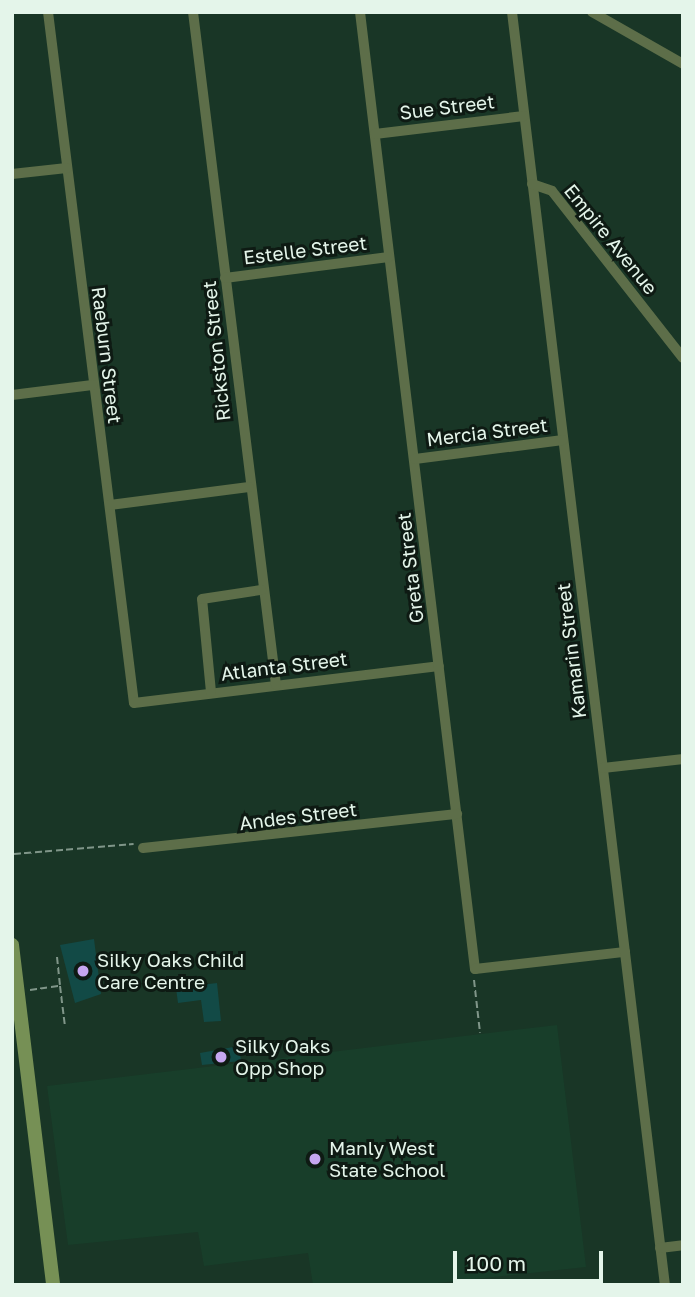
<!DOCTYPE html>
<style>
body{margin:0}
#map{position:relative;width:695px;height:1297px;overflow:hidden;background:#193626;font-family:"Golos Text",sans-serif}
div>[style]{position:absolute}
.built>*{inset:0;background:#183e2a}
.building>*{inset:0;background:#124a46}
.path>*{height:2px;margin-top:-1px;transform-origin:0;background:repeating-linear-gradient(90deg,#809689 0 7px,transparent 0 10.5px)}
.street>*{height:10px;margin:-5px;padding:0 5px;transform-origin:5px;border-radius:5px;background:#5d6e49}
.secondary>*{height:14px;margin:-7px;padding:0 7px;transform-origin:7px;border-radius:7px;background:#769055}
.dots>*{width:19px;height:19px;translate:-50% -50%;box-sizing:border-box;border:4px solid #0e1a13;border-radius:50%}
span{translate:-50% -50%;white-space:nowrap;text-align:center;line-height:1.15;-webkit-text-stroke:6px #0e1a13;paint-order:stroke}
.street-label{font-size:19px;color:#e4f5ea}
.poi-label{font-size:19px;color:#e4f5ea}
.left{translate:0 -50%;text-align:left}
.frame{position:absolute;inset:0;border:14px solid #e4f5ea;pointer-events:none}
.scale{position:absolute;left:453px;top:1251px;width:150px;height:32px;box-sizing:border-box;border:4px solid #e4f5ea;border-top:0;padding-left:9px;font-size:21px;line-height:24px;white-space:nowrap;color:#e4f5ea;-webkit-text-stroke:5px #0e1a13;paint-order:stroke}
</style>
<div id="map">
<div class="built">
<div style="clip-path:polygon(557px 1025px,586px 1267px,419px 1285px,313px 1285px,308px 1253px,204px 1266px,198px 1232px,68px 1245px,47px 1086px)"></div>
</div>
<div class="building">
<div style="clip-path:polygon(94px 939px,101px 994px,75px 1003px,60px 945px)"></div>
<div style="clip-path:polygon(217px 983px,221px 1021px,204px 1022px,201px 1000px,178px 1003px,176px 988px)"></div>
<div style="clip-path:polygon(239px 1046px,241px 1061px,202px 1065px,200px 1053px)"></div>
</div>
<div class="path">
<div style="left:14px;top:854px;width:120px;rotate:-4.8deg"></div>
<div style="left:57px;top:957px;width:28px;rotate:84deg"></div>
<div style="left:474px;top:980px;width:53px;rotate:83.5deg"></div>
<div style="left:30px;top:990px;width:30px;rotate:-8deg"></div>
<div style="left:60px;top:986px;width:41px;rotate:83deg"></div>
</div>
<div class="street">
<div style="left:48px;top:12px;width:696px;rotate:82.91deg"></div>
<div style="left:134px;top:703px;width:307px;rotate:-6.9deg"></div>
<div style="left:193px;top:12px;width:678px;rotate:82.97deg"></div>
<div style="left:360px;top:12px;width:964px;rotate:83.15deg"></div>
<div style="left:475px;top:969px;width:151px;rotate:-6.5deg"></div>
<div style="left:512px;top:12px;width:1282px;rotate:83.15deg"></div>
<div style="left:592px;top:12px;width:105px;rotate:29.7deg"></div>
<div style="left:375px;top:134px;width:150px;rotate:-6.9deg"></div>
<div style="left:12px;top:174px;width:55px;rotate:-6.2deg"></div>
<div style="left:532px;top:184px;width:21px;rotate:19deg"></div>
<div style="left:552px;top:191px;width:212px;rotate:51.9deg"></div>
<div style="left:225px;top:278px;width:165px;rotate:-7.3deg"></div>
<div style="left:12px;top:395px;width:81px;rotate:-7.1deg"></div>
<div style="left:415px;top:459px;width:149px;rotate:-7.3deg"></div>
<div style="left:110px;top:505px;width:140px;rotate:-7.4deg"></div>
<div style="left:211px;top:692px;width:93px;rotate:-95.5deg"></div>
<div style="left:202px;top:599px;width:60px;rotate:-8.7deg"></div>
<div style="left:603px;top:768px;width:81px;rotate:-6.4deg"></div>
<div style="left:143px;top:848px;width:316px;rotate:-6.2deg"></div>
<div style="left:660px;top:1248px;width:23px;rotate:-7deg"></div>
</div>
<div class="secondary">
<div style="left:12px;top:945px;width:342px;rotate:83.1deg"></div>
</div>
<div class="dots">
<div style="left:83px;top:971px;background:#c6a6f0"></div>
<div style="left:221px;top:1057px;background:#c6a6f0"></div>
<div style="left:315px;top:1159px;background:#c6a6f0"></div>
</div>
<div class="street-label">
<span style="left:447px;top:107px;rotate:-7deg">Sue Street</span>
<span style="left:611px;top:239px;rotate:51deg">Empire Avenue</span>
<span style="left:305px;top:250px;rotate:-7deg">Estelle Street</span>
<span style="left:216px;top:351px;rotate:-96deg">Rickston Street</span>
<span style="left:107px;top:355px;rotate:83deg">Raeburn Street</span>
<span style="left:487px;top:432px;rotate:-7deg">Mercia Street</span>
<span style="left:410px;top:568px;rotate:-97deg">Greta Street</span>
<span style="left:571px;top:651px;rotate:-97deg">Kamarin Street</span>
<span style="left:284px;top:666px;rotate:-7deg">Atlanta Street</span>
<span style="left:298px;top:816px;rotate:-7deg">Andes Street</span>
</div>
<div class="poi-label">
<span class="left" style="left:97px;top:971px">Silky Oaks Child<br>Care Centre</span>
<span class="left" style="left:235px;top:1057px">Silky Oaks<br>Opp Shop</span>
<span class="left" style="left:329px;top:1159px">Manly West<br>State School</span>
</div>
<div class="frame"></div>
<div class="scale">100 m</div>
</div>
